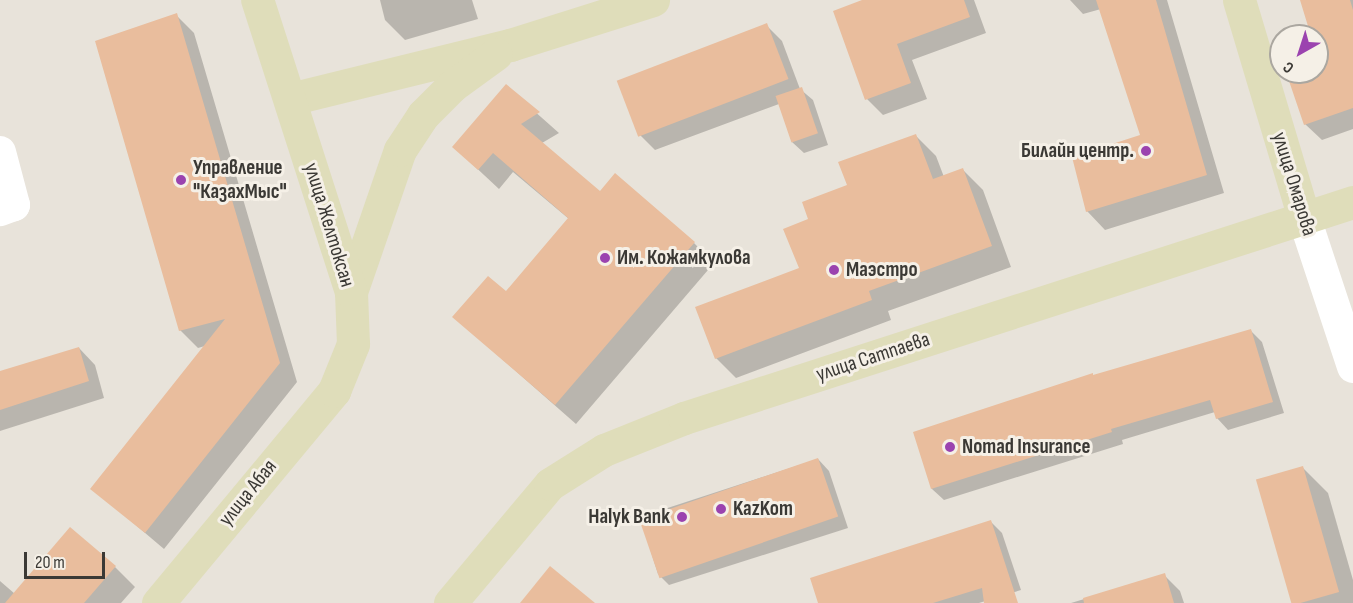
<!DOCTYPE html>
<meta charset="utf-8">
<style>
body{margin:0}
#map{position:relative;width:1353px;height:603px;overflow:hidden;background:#e8e3da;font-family:"Sofia Sans Condensed",sans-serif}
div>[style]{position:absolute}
.shadow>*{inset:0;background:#0003}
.building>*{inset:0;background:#e9bd9d;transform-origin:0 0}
.minor>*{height:32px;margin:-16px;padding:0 16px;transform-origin:16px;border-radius:16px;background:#fff}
.tertiary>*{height:33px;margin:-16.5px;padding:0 16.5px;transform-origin:16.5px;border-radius:16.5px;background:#fff}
.secondary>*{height:33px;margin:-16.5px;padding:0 16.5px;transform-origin:16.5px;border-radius:16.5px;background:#dfddba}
.dots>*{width:16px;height:16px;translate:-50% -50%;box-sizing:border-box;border:3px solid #f5f0e7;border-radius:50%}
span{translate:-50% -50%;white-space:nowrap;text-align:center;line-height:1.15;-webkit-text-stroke:6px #f5f0e7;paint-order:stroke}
.poi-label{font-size:21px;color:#3b3935;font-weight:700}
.right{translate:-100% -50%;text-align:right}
.left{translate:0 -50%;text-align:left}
.street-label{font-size:21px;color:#3b3935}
.north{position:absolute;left:1269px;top:24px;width:60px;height:60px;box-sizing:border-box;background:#f5f0e7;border:2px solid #aba7a0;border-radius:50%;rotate:219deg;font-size:16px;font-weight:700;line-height:24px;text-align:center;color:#3b3935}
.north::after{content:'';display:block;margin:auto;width:21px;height:27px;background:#9b43af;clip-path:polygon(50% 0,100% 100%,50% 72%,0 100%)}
.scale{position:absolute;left:24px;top:552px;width:81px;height:27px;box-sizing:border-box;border:3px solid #3b3935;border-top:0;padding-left:8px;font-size:18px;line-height:21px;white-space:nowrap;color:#3b3935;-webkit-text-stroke:4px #f5f0e7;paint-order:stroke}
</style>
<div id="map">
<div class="shadow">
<div style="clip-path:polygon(380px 0,472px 0,478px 19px,405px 40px,385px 20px)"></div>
<div style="clip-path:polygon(866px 0,974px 0,986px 33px,912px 60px,927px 99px,883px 115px,867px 99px)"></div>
<div style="clip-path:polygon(1070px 0,1167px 0,1224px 193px,1105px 230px,1087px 211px,1142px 136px,1101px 9px,1083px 14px)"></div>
<div style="clip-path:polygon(1302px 0,1353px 0,1353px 129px,1322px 140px,1305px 124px,1311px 72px,1323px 68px,1317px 49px,1317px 36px,1313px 36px)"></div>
<div style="clip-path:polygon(176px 15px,194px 33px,297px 382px,164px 549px,92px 488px,205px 346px,198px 348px,180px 330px)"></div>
<div style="clip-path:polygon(766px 25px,782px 41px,800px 89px,813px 100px,828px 145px,804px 153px,792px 142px,779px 104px,655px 150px,639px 134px)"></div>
<div style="clip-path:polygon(506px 86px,559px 133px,542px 143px,600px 193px,694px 243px,714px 263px,576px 424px,454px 317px,506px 293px,569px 219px,513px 172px,499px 189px,454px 147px)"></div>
<div style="clip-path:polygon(916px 136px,936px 156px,944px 177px,963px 170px,983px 190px,1011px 267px,888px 311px,891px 320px,736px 378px,716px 358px,801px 269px,810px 220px)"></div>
<div style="clip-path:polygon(1251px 331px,1262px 342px,1284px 413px,1228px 430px,1217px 418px,1215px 412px,1122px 440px,1123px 444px,944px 500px,932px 489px,914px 433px)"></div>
<div style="clip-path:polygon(79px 348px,95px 365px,104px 398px,0 431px,0 373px)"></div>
<div style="clip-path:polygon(818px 459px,829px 471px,848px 528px,669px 585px,658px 574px,640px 517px)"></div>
<div style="clip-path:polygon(1303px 468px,1328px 493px,1353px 580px,1353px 603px,1294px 603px,1258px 481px)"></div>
<div style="clip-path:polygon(990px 521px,1002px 533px,1021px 590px,979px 603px,820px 603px)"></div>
<div style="clip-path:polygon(115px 567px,135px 587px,121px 603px,0 603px,0 581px,15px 594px)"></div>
<div style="clip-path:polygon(1164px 575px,1180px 591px,1184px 603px,1071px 603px)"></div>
</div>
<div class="building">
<div style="clip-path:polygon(862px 0,964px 0,970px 17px,897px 44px,911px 83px,865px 100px,833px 11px)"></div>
<div style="clip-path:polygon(1096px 0,1156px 0,1207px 175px,1086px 212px,1072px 157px,1140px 135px)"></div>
<div style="clip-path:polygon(1300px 0,1350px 0,1353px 10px,1353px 108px,1304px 125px,1288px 78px,1306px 72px,1317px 72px,1317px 68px,1321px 67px,1317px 54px,1317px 36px,1311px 36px)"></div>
<div style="clip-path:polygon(177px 13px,280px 363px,145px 533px,90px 489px,225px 319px,179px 331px,95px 41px)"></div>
<div style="left:767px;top:23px;width:60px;height:161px;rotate:69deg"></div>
<div style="clip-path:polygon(506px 84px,540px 112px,521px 124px,600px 191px,615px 173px,695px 242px,555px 405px,452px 317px,488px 276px,506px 291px,568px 218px,493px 153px,478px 170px,452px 147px)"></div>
<div style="left:802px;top:87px;width:49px;height:28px;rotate:71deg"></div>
<div style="clip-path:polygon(916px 134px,933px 179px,963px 168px,992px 246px,869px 291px,872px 300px,715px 359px,695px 307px,799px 268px,783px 229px,808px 219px,802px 202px,847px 185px,838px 162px)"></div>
<div style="clip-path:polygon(1251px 329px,1273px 402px,1216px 419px,1210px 400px,1111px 429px,1112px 432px,931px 489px,913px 432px,1093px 373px,1093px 375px)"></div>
<div style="clip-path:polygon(79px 347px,89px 381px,0 410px,0 371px)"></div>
<div style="left:818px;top:458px;width:62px;height:189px;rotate:71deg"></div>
<div style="left:1303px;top:466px;width:131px;height:49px;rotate:74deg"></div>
<div style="clip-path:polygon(991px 520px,1018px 603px,984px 603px,982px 588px,933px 603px,818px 603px,810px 578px)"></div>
<div style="clip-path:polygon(70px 527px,116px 566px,84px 603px,5px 603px)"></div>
<div style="clip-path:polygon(550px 566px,595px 603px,520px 603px)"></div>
<div style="clip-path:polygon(1165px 573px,1174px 603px,1084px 603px,1083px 598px)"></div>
</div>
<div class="minor">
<div style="left:0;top:152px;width:55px;rotate:75.2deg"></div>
<div style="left:14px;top:205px;width:15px;rotate:160deg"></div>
</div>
<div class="tertiary">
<div style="left:1304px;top:218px;width:156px;rotate:71.7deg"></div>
</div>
<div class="secondary">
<div style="left:1239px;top:0;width:227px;rotate:73.4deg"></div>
<div style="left:290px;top:99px;width:227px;rotate:-13.8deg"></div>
<div style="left:510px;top:45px;width:150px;rotate:-17.5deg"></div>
<div style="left:351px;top:292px;width:150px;rotate:-71deg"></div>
<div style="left:400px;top:150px;width:42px;rotate:-56.7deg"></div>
<div style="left:423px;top:115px;width:41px;rotate:-45deg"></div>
<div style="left:452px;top:86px;width:54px;rotate:-36deg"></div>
<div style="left:158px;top:603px;width:276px;rotate:-50.3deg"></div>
<div style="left:334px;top:391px;width:51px;rotate:-68deg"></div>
<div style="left:353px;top:344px;width:52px;rotate:-92.2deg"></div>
<div style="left:351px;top:292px;width:307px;rotate:-107.8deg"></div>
<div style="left:450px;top:603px;width:155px;rotate:-50deg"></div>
<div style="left:550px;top:484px;width:64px;rotate:-32.2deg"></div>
<div style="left:604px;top:450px;width:86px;rotate:-21.8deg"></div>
<div style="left:684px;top:418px;width:703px;rotate:-17.89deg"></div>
</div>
<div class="dots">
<div style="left:1146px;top:151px;background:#9b43af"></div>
<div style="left:181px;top:180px;background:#9b43af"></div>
<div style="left:605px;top:258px;background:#9b43af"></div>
<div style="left:834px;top:270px;background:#9b43af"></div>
<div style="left:950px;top:447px;background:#9b43af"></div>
<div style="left:721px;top:509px;background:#9b43af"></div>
<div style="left:682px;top:517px;background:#9b43af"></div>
</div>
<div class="poi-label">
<span class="right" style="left:1134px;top:151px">Билайн центр.</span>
<span class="left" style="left:193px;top:180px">Управление<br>"КазахМыс"</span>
<span class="left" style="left:617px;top:258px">Им. Кожамкулова</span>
<span class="left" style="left:846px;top:270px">Маэстро</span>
<span class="left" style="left:962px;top:447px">Nomad Insurance</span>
<span class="left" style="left:733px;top:509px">KazKom</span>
<span class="right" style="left:670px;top:517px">Halyk Bank</span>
</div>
<div class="street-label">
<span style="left:1294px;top:184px;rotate:73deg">улица Омарова</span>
<span style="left:329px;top:225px;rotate:73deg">улица Желтоксан</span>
<span style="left:873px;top:357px;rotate:-18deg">улица Сатпаева</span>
<span style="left:248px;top:493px;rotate:-51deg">улица Абая</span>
</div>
<div class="north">С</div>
<div class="scale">20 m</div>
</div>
